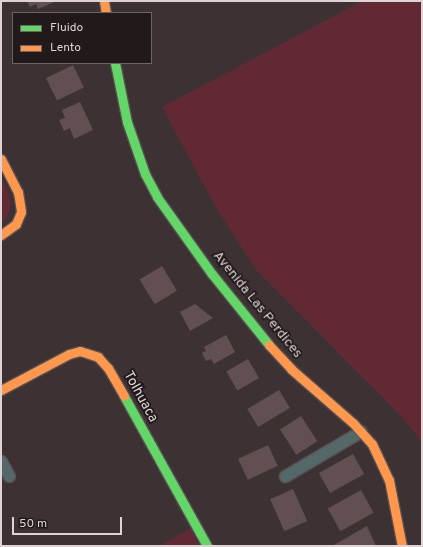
<!DOCTYPE html>
<style>
body{margin:0}
#map{position:relative;width:423px;height:547px;overflow:hidden;background:#3c3234;font-family:Overpass,sans-serif}
div>[style]{position:absolute}
.green>*{inset:0;background:#612934}
.building>*{inset:0;background:#624f52;transform-origin:0 0}
.roads{filter:drop-shadow(1px 0 #595052) drop-shadow(-1px 0 #595052) drop-shadow(0 1px #595052) drop-shadow(0 -1px #595052)}
.street>*{height:11px;margin:-5.5px;padding:0 5.5px;transform-origin:5.5px;border-radius:5.5px;background:#54686a}
.fast>*{height:9px;margin:-4.5px;padding:0 4.5px;transform-origin:4.5px;border-radius:4.5px;background:#63d668}
.slow>*{height:9px;margin:-4.5px;padding:0 4.5px;transform-origin:4.5px;border-radius:4.5px;background:#ff974d}
span{translate:-50% -50%;white-space:nowrap;text-align:center;line-height:1.15;-webkit-text-stroke:3.5px #21191a;paint-order:stroke}
.street-label{font-size:14px;color:#dfd4d5}
.frame{position:absolute;inset:0;border:2px solid #dfd4d5;pointer-events:none}
.legend{position:absolute;left:12px;top:12px;width:140px;height:52px;box-sizing:border-box;background:#21191a;border:1px solid #6d6465;margin:0;padding:5px 7px;list-style:none;font-size:12px;color:#dfd4d5}
.legend li{display:flex;align-items:center;gap:8px;height:20px}
.legend b{width:20px;border:1px solid #6d6465}
.scale{position:absolute;left:12px;top:517px;width:110px;height:18px;box-sizing:border-box;border:2px solid #dfd4d5;border-top:0;padding-left:5px;font-size:12px;line-height:14px;white-space:nowrap;color:#dfd4d5;-webkit-text-stroke:3px #21191a;paint-order:stroke}
</style>
<div id="map">
<div class="green">
<div style="clip-path:polygon(362px 1px,422px 1px,422px 442px,400px 415px,256px 270px,215px 206px,162px 107px)"></div>
<div style="clip-path:polygon(1px 177px,9px 193px,11px 204px,8px 215px,1px 224px)"></div>
<div style="clip-path:polygon(191px 528px,199px 546px,159px 546px)"></div>
</div>
<div class="building">
<div style="clip-path:polygon(27px 1px,57px 1px,38px 9px,36px 4px,30px 7px)"></div>
<div style="left:73px;top:65px;width:25px;height:30px;rotate:64deg"></div>
<div style="clip-path:polygon(80px 102px,93px 130px,74px 139px,70px 128px,64px 131px,59px 120px,65px 118px,62px 110px)"></div>
<div style="left:162px;top:266px;width:29px;height:26px;rotate:59deg"></div>
<div style="clip-path:polygon(195px 304px,213px 318px,190px 331px,180px 312px)"></div>
<div style="clip-path:polygon(226px 335px,235px 352px,214px 364px,211px 359px,206px 361px,202px 353px,206px 351px,204px 347px)"></div>
<div style="left:248px;top:359px;width:22px;height:25px;rotate:60deg"></div>
<div style="left:279px;top:390px;width:21px;height:37px;rotate:59deg"></div>
<div style="left:301px;top:416px;width:30px;height:25px;rotate:57deg"></div>
<div style="left:268px;top:445px;width:23px;height:33px;rotate:65deg"></div>
<div style="left:353px;top:454px;width:23px;height:39px;rotate:61deg"></div>
<div style="left:293px;top:489px;width:35px;height:25px;rotate:66deg"></div>
<div style="left:361px;top:490px;width:26px;height:38px;rotate:61deg"></div>
<div style="clip-path:polygon(367px 526px,376px 546px,334px 546px,334px 545px)"></div>
</div>
<div class="roads">
<div class="street">
<div style="left:1px;top:461px;width:17px;rotate:62deg"></div>
<div style="left:285px;top:476px;width:88px;rotate:-30.6deg"></div>
</div>
<div class="fast">
<div style="left:115px;top:63px;width:60px;rotate:78.5deg"></div>
<div style="left:127px;top:122px;width:55px;rotate:70.9deg"></div>
<div style="left:145px;top:174px;width:26px;rotate:62deg"></div>
<div style="left:157px;top:197px;width:95px;rotate:54.5deg"></div>
<div style="left:212px;top:274px;width:91px;rotate:51.2deg"></div>
<div style="left:124px;top:396px;width:171px;rotate:61deg"></div>
</div>
<div class="slow">
<div style="left:104px;top:1px;width:12px;rotate:81deg"></div>
<div style="left:1px;top:159px;width:37px;rotate:63deg"></div>
<div style="left:18px;top:192px;width:20px;rotate:81deg"></div>
<div style="left:21px;top:212px;width:13px;rotate:113deg"></div>
<div style="left:16px;top:224px;width:19px;rotate:144deg"></div>
<div style="left:269px;top:345px;width:33px;rotate:47deg"></div>
<div style="left:291px;top:369px;width:82px;rotate:41.1deg"></div>
<div style="left:353px;top:423px;width:28px;rotate:48deg"></div>
<div style="left:372px;top:444px;width:40px;rotate:65deg"></div>
<div style="left:389px;top:480px;width:67px;rotate:78.9deg"></div>
<div style="left:1px;top:390px;width:77px;rotate:-27.9deg"></div>
<div style="left:69px;top:354px;width:11px;rotate:-15deg"></div>
<div style="left:80px;top:351px;width:19px;rotate:18deg"></div>
<div style="left:98px;top:357px;width:15px;rotate:48deg"></div>
<div style="left:108px;top:368px;width:32px;rotate:60deg"></div>
</div>
</div>
<div class="street-label">
<span style="left:257px;top:305px;rotate:51deg">Avenida Las Perdices</span>
<span style="left:140px;top:397px;rotate:61deg">Tolhuaca</span>
</div>
<div class="frame"></div>
<ul class="legend">
<li><b style="height:5px;background:#63d668"></b>Fluido</li>
<li><b style="height:5px;background:#ff974d"></b>Lento</li>
</ul>
<div class="scale">50 m</div>
</div>
